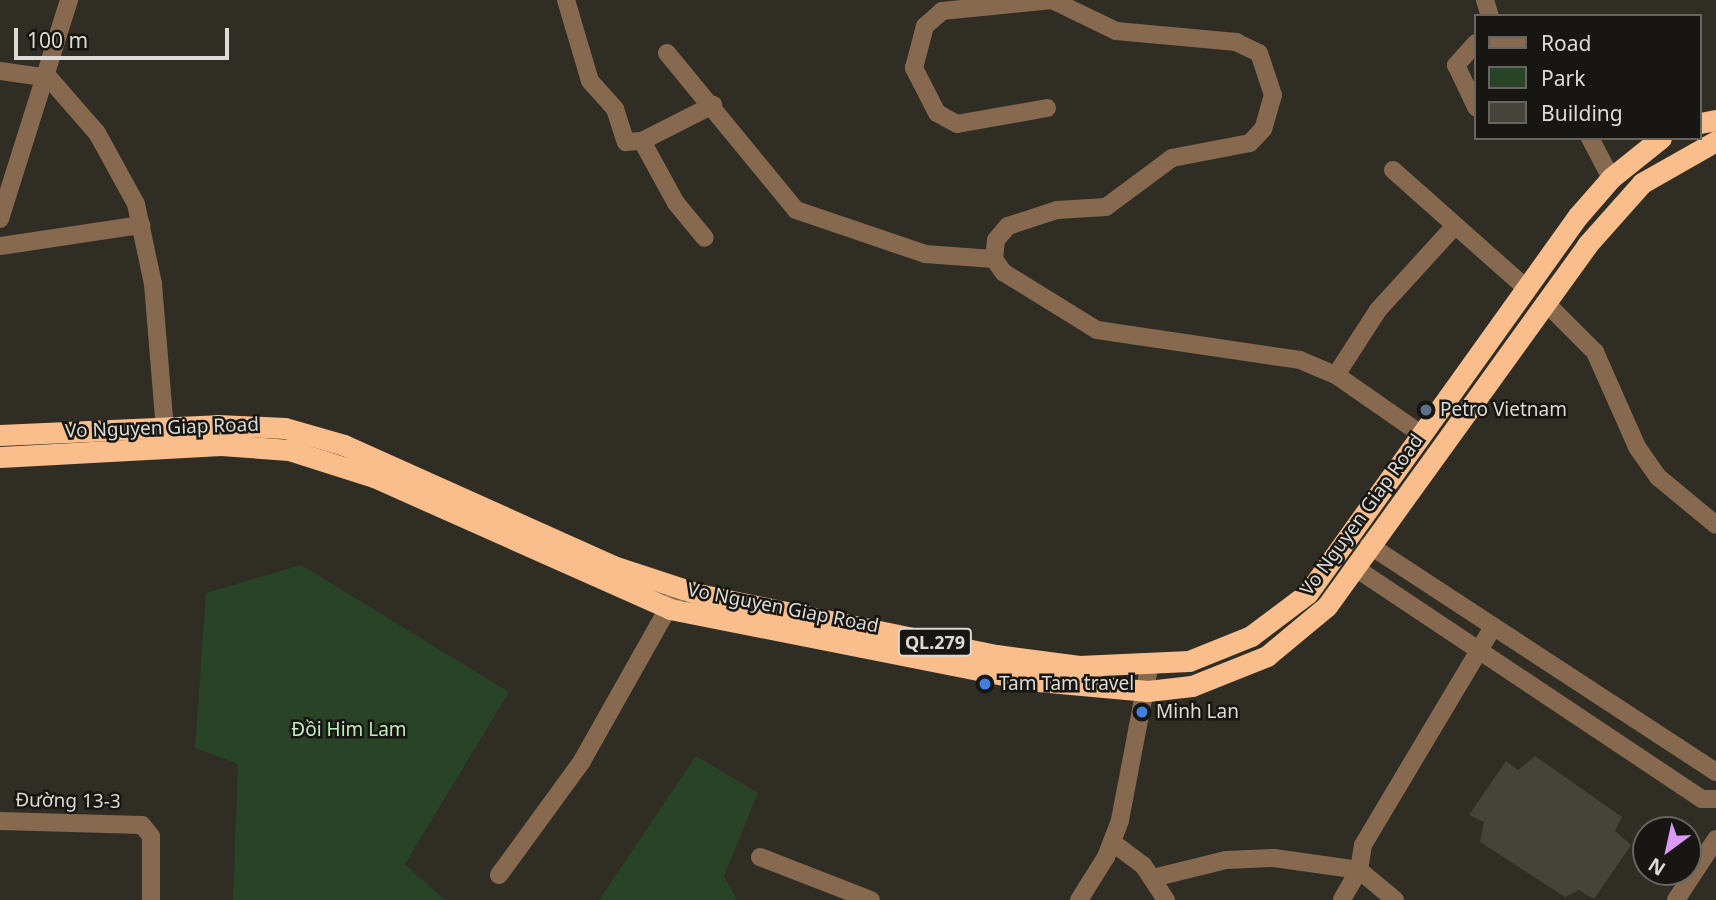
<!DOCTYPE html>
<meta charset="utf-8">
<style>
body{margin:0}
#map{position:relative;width:1716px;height:900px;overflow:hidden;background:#302d24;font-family:"Noto Sans",sans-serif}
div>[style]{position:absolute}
.green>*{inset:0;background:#294326}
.building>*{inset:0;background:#46443a}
.minor>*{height:18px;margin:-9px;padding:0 9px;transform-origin:9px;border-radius:9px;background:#876950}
.highway>*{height:21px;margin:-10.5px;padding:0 10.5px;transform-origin:10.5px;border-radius:10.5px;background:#f9be8b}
.dots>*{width:19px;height:19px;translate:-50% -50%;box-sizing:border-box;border:4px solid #171612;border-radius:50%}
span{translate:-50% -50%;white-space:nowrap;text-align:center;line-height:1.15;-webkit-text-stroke:5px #171612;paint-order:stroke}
.shield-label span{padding:2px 5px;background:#171612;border:2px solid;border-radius:5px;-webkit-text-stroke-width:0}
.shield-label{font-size:18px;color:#dcdbd5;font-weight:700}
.poi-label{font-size:19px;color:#dcdbd5}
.left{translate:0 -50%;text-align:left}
.street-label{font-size:19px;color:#dcdbd5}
.park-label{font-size:19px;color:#bdefb8}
.legend{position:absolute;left:1474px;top:14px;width:228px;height:126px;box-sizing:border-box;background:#171612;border:2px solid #666560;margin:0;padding:9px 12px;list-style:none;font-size:21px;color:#dcdbd5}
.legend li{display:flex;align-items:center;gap:14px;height:35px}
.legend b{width:35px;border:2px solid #666560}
.north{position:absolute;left:1632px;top:816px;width:70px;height:70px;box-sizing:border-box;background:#171612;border:2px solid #666560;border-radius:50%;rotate:213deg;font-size:19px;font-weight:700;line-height:28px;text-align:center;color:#dcdbd5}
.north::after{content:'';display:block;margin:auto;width:24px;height:32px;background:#dc99f5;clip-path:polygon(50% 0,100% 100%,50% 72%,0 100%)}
.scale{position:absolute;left:14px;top:28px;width:215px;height:32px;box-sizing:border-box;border:4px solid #dcdbd5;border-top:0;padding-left:9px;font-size:21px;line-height:24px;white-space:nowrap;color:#dcdbd5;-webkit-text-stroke:5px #171612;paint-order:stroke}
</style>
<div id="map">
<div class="green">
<div style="clip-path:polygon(301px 565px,509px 692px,405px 864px,445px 900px,233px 900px,238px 764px,195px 748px,206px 593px)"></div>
<div style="clip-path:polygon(696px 756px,758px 793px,724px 876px,737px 900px,599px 900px)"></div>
</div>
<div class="building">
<div style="clip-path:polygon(1535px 756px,1622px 817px,1615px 831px,1631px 845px,1594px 899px,1579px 890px,1565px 897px,1480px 842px,1484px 822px,1469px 815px,1506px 761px,1518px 770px)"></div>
</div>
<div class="minor">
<div style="left:566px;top:0;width:84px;rotate:73.5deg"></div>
<div style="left:590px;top:81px;width:38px;rotate:48deg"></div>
<div style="left:615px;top:109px;width:35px;rotate:72deg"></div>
<div style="left:626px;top:142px;width:16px;rotate:-4deg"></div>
<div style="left:642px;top:141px;width:71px;rotate:61.3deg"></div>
<div style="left:676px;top:203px;width:45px;rotate:50.4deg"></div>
<div style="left:1485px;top:0;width:17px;rotate:73deg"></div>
<div style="left:1476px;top:43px;width:30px;rotate:132deg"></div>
<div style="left:1456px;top:65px;width:47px;rotate:64.5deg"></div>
<div style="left:667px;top:53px;width:203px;rotate:50.6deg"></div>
<div style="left:796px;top:210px;width:136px;rotate:18.8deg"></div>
<div style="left:925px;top:254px;width:69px;rotate:4.1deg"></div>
<div style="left:0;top:71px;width:49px;rotate:8.1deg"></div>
<div style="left:49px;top:78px;width:73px;rotate:48.9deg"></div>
<div style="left:97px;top:133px;width:81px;rotate:61.2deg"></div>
<div style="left:136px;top:204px;width:82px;rotate:78deg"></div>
<div style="left:153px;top:284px;width:158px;rotate:85.3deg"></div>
<div style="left:1047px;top:108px;width:91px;rotate:169.9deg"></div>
<div style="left:957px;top:124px;width:23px;rotate:-151deg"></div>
<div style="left:937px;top:113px;width:51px;rotate:-117.1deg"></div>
<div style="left:914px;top:68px;width:43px;rotate:-75.3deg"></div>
<div style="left:925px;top:26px;width:23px;rotate:-41deg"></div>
<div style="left:942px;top:11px;width:111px;rotate:-5.7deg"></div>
<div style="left:1052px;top:0;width:71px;rotate:25.8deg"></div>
<div style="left:1116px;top:31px;width:121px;rotate:5.2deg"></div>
<div style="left:1236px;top:42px;width:25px;rotate:26deg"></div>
<div style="left:1259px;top:53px;width:44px;rotate:71.6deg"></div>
<div style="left:1273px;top:95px;width:35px;rotate:106deg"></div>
<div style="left:1263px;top:129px;width:19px;rotate:133deg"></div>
<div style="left:1250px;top:143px;width:79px;rotate:169.1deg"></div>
<div style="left:1172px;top:158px;width:82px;rotate:143.4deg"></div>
<div style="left:1106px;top:207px;width:49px;rotate:176.5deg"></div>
<div style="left:1057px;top:210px;width:52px;rotate:161.9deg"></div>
<div style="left:1008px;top:226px;width:18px;rotate:131deg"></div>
<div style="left:996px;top:240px;width:19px;rotate:96deg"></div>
<div style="left:994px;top:259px;width:16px;rotate:55deg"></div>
<div style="left:1003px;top:272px;width:110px;rotate:31.7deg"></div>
<div style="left:1097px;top:330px;width:205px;rotate:8.4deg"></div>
<div style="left:1300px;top:360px;width:39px;rotate:23deg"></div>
<div style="left:1336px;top:375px;width:100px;rotate:34.8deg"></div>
<div style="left:1590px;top:138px;width:45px;rotate:62.3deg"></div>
<div style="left:642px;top:141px;width:80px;rotate:-26.9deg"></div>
<div style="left:1393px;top:170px;width:176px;rotate:41.6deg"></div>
<div style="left:0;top:219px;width:230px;rotate:-72.5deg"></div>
<div style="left:0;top:246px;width:143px;rotate:-8.5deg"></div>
<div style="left:1545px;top:302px;width:71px;rotate:45deg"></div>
<div style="left:1595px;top:352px;width:104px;rotate:66.1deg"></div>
<div style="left:1637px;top:447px;width:37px;rotate:55deg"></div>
<div style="left:1658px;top:477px;width:75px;rotate:39.6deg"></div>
<div style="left:1336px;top:375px;width:77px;rotate:-57.1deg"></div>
<div style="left:1378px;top:310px;width:111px;rotate:-47.6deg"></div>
<div style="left:1369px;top:545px;width:415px;rotate:33.2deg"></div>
<div style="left:1354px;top:567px;width:418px;rotate:33.7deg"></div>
<div style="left:1702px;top:799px;width:14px"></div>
<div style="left:0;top:821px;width:142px;rotate:1.6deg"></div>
<div style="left:142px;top:825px;width:14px;rotate:51deg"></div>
<div style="left:151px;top:836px;width:64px;rotate:90deg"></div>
<div style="left:1112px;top:842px;width:39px;rotate:37deg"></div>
<div style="left:1143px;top:865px;width:42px;rotate:56.7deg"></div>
<div style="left:760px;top:857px;width:119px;rotate:21.2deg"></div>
<div style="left:499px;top:875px;width:141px;rotate:-53.9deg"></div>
<div style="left:582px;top:761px;width:197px;rotate:-60.6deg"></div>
<div style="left:1153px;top:878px;width:75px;rotate:-13.9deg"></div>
<div style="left:1226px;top:860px;width:48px;rotate:-2.4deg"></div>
<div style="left:1274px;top:858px;width:86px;rotate:8deg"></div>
<div style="left:1359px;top:870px;width:34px;rotate:120deg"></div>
<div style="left:1079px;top:900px;width:51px;rotate:-57.9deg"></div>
<div style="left:1106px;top:857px;width:40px;rotate:-69deg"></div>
<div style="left:1120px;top:820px;width:155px;rotate:-79.2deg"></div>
<div style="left:1395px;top:900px;width:47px;rotate:-140.2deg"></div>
<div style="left:1359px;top:870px;width:25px;rotate:-81deg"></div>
<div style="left:1363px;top:845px;width:254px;rotate:-59.2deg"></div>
<div style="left:1676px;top:900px;width:73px;rotate:-56.7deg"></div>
</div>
<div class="highway">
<div style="left:1700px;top:123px;width:16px;rotate:-11deg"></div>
<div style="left:0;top:435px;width:217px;rotate:-2.6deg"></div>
<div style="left:217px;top:425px;width:68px;rotate:2.5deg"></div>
<div style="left:285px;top:428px;width:61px;rotate:16.1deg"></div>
<div style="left:344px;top:445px;width:295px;rotate:24.2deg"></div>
<div style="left:613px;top:566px;width:89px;rotate:18.2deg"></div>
<div style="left:698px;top:594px;width:304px;rotate:11.6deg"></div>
<div style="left:996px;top:655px;width:84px;rotate:7.5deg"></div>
<div style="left:1079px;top:666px;width:110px;rotate:-2.6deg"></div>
<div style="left:1189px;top:661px;width:67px;rotate:-22deg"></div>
<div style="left:1251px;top:636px;width:71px;rotate:-37deg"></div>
<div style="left:1308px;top:593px;width:464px;rotate:-54.4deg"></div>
<div style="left:1578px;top:216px;width:50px;rotate:-49deg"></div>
<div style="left:1611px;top:178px;width:64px;rotate:-38.7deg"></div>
<div style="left:0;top:457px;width:221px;rotate:-3.1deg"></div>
<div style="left:221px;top:445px;width:68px;rotate:4.2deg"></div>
<div style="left:289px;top:450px;width:89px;rotate:17.6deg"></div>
<div style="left:374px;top:477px;width:324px;rotate:24deg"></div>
<div style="left:670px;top:609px;width:364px;rotate:11.2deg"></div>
<div style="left:1027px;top:680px;width:121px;rotate:5.2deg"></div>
<div style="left:1148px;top:691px;width:44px;rotate:-6.5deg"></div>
<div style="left:1192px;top:686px;width:81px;rotate:-21.8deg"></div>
<div style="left:1267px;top:656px;width:78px;rotate:-39.8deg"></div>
<div style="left:1327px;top:606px;width:445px;rotate:-54.2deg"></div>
<div style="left:1587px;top:245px;width:83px;rotate:-48.4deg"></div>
<div style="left:1642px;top:183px;width:85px;rotate:-29.6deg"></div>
</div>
<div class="dots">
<div style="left:1426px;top:410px;background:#5c6f8a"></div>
<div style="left:985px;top:684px;background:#3f7fe0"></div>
<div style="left:1142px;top:712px;background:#3f7fe0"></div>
</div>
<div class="shield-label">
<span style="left:935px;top:642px">QL.279</span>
</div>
<div class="poi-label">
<span class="left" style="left:1440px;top:410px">Petro Vietnam</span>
<span class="left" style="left:999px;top:684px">Tam Tam travel</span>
<span class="left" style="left:1156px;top:712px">Minh Lan</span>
</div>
<div class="street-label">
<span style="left:162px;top:428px;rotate:-2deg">Vo Nguyen Giap Road</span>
<span style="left:1362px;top:515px;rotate:-54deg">Vo Nguyen Giap Road</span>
<span style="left:783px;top:608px;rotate:11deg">Vo Nguyen Giap Road</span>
<span style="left:68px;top:801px;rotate:1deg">Đường 13-3</span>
</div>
<div class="park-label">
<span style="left:349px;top:730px">Đồi Him Lam</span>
</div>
<ul class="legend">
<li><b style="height:9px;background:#876950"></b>Road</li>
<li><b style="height:19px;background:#294326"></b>Park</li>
<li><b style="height:19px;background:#46443a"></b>Building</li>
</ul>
<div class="north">N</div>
<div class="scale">100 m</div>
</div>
